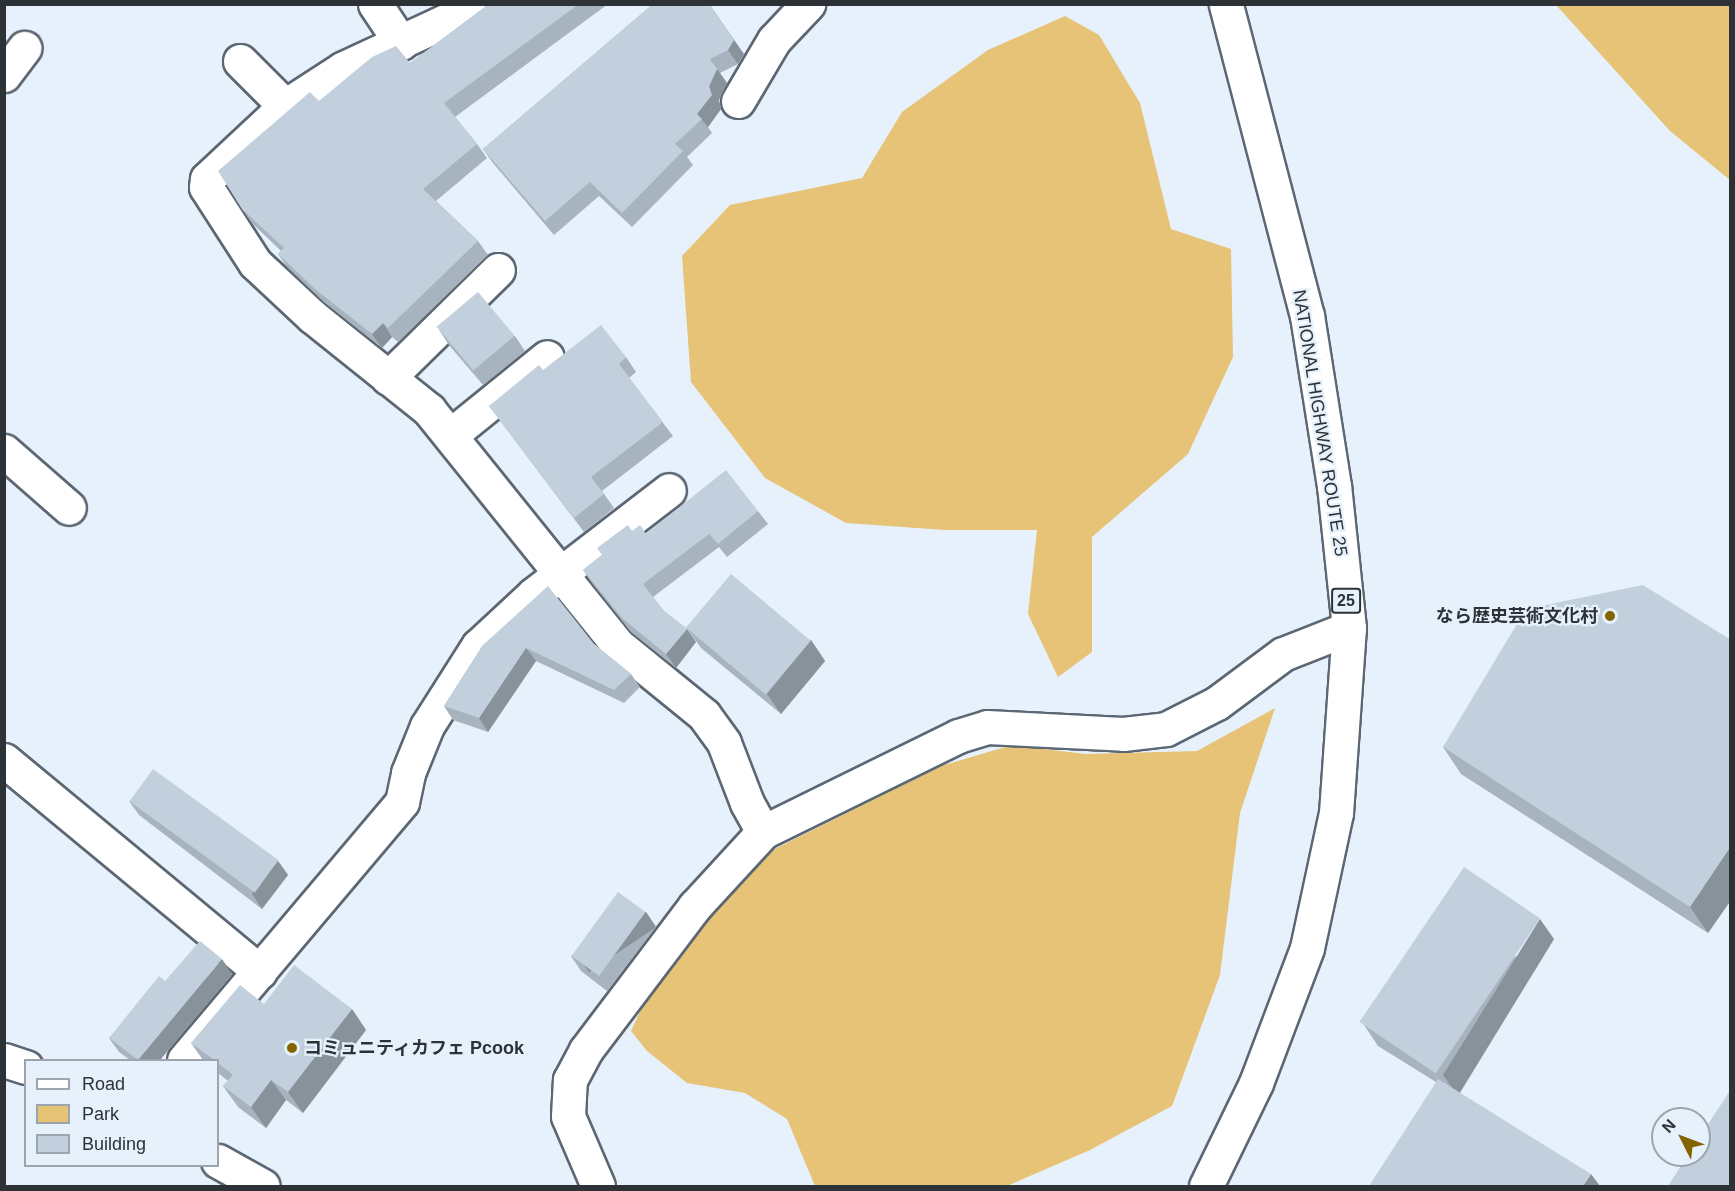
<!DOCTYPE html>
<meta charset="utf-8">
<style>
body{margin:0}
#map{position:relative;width:1735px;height:1191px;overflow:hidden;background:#e6f1fc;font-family:Helvetica,"Noto Sans JP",sans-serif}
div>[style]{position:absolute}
.green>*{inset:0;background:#e6c376}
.roads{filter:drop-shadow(2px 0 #5b6773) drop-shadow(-2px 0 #5b6773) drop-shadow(0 2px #5b6773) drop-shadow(0 -2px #5b6773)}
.minor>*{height:33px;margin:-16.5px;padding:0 16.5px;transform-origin:16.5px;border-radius:16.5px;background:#fff}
.primary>*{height:33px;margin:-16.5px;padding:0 16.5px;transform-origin:16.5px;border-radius:16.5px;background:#fff}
.trunk>*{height:33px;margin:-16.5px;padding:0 16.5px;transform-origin:16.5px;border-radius:16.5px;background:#fff}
.wall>*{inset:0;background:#a7b3be}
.shaded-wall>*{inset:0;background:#88929b;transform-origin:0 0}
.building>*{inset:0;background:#c2d0dd;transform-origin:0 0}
.dots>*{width:16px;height:16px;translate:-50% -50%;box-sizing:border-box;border:3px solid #e6f1fc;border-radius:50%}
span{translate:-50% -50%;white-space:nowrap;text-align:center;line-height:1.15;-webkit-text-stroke:4.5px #e6f1fc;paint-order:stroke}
.shield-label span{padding:2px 4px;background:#e6f1fc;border:2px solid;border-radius:4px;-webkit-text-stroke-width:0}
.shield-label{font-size:16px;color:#2d3237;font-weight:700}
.street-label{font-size:18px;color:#2d3237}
.poi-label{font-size:18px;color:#2d3237;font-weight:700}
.right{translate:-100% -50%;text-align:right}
.left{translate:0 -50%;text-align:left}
.frame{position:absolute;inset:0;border:6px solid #2d3237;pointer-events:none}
.legend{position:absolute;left:24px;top:1059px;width:195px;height:108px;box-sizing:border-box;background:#e6f1fc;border:2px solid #9ca5ad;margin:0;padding:8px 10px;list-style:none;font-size:18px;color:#2d3237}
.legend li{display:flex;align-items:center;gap:12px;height:30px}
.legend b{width:30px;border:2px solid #9ca5ad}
.north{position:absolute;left:1651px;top:1107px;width:60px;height:60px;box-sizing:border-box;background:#e6f1fc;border:2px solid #9ca5ad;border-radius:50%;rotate:312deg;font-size:16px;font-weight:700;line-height:24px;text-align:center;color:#2d3237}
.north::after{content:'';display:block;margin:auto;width:21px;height:27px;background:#856400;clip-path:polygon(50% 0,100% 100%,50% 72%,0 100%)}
</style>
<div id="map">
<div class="green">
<div style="clip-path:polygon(1556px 5px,1730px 5px,1730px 180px,1670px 131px)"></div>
<div style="clip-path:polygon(1065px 16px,1099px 35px,1140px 103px,1171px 229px,1231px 249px,1233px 357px,1188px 454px,1092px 537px,1092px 652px,1058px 677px,1028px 614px,1037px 530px,945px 530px,846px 523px,765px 478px,691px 382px,682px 256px,730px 205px,862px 178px,902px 112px,988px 50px)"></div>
<div style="clip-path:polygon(1275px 708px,1240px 813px,1220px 975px,1172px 1106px,1090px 1150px,1007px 1186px,815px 1186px,787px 1119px,745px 1093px,687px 1083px,647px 1051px,631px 1031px,642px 1007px,751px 861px,941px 766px,1012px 745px,1085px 754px,1197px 751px)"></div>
</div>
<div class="roads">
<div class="minor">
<div style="left:375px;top:4px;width:47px;rotate:56.3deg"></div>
<div style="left:482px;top:4px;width:154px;rotate:155.1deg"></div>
<div style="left:342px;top:69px;width:68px;rotate:147deg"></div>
<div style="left:285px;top:106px;width:107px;rotate:136.9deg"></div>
<div style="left:207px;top:179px;width:8px;rotate:97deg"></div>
<div style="left:206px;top:187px;width:90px;rotate:57.2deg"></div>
<div style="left:255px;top:263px;width:79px;rotate:43deg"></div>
<div style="left:313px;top:317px;width:149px;rotate:38.7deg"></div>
<div style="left:429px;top:410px;width:302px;rotate:51.2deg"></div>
<div style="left:618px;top:645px;width:111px;rotate:39.1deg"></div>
<div style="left:704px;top:715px;width:34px;rotate:54deg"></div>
<div style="left:724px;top:743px;width:64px;rotate:69deg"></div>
<div style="left:747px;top:803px;width:33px;rotate:61deg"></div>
<div style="left:240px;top:61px;width:64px;rotate:45deg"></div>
<div style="left:4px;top:75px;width:34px;rotate:-53deg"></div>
<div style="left:738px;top:101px;width:71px;rotate:-59.5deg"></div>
<div style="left:774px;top:40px;width:50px;rotate:-46.6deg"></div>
<div style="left:388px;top:378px;width:154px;rotate:-44.5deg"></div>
<div style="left:452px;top:434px;width:122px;rotate:-39deg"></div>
<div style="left:4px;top:451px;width:86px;rotate:41.2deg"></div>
<div style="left:4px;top:760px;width:332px;rotate:39.6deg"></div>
<div style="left:184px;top:1060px;width:338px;rotate:-49.8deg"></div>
<div style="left:402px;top:802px;width:30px;rotate:-78deg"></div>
<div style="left:408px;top:773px;width:51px;rotate:-68deg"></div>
<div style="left:427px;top:726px;width:95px;rotate:-57.5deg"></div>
<div style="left:478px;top:646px;width:76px;rotate:-42.9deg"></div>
<div style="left:534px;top:594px;width:170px;rotate:-37.6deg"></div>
<div style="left:598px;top:1186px;width:76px;rotate:-113.2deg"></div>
<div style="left:568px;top:1116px;width:36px;rotate:-87deg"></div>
<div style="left:570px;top:1080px;width:34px;rotate:-62deg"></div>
<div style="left:586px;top:1050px;width:181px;rotate:-52.9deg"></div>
<div style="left:695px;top:906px;width:100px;rotate:-47.4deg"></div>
<div style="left:763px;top:832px;width:217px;rotate:-26.2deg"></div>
<div style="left:958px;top:736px;width:30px;rotate:-17deg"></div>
<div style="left:987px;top:727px;width:136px;rotate:2.9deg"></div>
<div style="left:1123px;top:734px;width:43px;rotate:-6.6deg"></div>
<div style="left:1166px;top:729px;width:57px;rotate:-27deg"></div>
<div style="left:1217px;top:703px;width:82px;rotate:-36.6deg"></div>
<div style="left:1283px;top:654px;width:71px;rotate:-21.5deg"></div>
</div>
<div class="primary">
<div style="left:4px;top:1060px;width:23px;rotate:18deg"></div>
<div style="left:218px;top:1161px;width:51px;rotate:29.1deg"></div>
</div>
<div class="trunk">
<div style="left:1206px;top:1186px;width:114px;rotate:-64.1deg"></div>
<div style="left:1256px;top:1083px;width:144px;rotate:-69.3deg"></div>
<div style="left:1307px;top:948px;width:138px;rotate:-77.9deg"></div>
<div style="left:1336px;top:813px;width:185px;rotate:-86deg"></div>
<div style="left:1349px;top:628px;width:143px;rotate:-96deg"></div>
<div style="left:1334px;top:486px;width:172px;rotate:-99deg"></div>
<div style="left:1307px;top:316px;width:322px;rotate:-104.6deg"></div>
</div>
</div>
<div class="wall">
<div style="clip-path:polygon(489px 4px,608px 4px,455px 117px,477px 144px,487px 158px,436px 201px,478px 241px,488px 255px,398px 342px,392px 337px,382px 348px,325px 303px,288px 268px,278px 254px,281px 251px,252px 223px,242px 209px,319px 101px,410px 63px)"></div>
<div style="clip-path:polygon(653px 4px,744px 54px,738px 64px,720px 73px,727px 83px,719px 100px,721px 109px,708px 127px,712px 133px,687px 157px,693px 165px,632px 227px,599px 196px,554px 235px,493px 163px,483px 149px)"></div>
<div style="clip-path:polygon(439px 330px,515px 336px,525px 351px,483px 385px,449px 345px)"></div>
<div style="clip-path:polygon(626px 357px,636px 372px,629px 378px,673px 436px,602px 491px,614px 508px,584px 532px,489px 406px,543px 370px)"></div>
<div style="clip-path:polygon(758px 511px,768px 524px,727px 557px,719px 547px,653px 597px,664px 611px,687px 629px,696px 642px,676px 668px,631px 632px,592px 583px,583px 570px,632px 531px,646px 534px)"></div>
<div style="clip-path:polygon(686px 627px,811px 640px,825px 661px,781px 714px,701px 648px)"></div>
<div style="clip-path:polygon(1731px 640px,1731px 900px,1708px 933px,1461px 774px,1443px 747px)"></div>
<div style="clip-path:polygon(594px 644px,631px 674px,640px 687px,624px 703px,536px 661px,488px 732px,453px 720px,444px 706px,483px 645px)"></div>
<div style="clip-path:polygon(129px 801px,278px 861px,288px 875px,262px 909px,139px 815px)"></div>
<div style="clip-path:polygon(646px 912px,656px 927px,607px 991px,581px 971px,571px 956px)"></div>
<div style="clip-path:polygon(1554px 939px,1459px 1093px,1436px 1082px,1378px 1046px,1364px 1025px)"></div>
<div style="clip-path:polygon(232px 974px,160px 1060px,130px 1060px,119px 1052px,109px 1038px,165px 981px)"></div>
<div style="clip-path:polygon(264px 1004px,352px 1009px,366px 1030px,303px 1113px,286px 1100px,266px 1128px,238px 1107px,223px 1086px,228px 1081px,218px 1073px,218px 1060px,203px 1060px,191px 1043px)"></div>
</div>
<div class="shaded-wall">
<div style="clip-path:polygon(709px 4px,744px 54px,738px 64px,728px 50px)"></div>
<div style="clip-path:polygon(717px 69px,727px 83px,719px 100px,721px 109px,708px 127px,697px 114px)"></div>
<div style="clip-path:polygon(383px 323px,392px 337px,382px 348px,372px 334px)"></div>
<div style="clip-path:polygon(687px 629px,696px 642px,676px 668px,666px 654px)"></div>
<div style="clip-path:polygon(811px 640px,825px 661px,781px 714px,767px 694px)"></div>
<div style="clip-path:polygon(526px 648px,536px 661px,488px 732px,479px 718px)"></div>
<div style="clip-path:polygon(1731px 846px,1731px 900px,1708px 933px,1690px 907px)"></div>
<div style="clip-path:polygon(278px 861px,288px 875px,262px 909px,252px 894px)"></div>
<div style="left:646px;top:912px;width:18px;height:81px;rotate:56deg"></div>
<div style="clip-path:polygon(1540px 919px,1554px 939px,1458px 1096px,1443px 1075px)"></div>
<div style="clip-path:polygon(222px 959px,232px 974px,160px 1060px,138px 1060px)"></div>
<div style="clip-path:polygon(352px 1009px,366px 1030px,303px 1113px,288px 1092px)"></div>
<div style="clip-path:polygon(271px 1080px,286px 1100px,266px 1128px,251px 1107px)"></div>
<div style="clip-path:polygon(1591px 1174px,1600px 1186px,1583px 1186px)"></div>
</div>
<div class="building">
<div style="clip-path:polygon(489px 4px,579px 4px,444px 103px,477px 144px,423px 189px,478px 241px,388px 328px,383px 323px,372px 334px,315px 289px,278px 254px,284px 248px,242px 209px,218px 171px,310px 92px,319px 101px,372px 57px,396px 46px,410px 63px)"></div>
<div style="clip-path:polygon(653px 4px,709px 4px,734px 40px,728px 50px,710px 59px,717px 69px,709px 86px,712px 95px,697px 114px,702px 119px,675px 144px,683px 151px,622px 213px,590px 182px,545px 221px,483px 149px)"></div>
<div style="left:478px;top:292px;width:57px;height:54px;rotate:50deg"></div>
<div style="clip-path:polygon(601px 325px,626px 357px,619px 364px,663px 422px,591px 477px,604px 494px,574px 518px,489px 406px,539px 365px,543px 370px)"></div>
<div style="clip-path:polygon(726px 470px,758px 511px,718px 544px,709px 534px,643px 584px,664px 611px,687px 629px,666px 654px,622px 618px,583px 570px,602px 555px,597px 548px,628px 525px,632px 531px,640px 525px,646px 534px)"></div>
<div style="left:731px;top:574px;width:104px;height:70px;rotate:40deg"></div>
<div style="clip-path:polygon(1643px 585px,1731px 640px,1731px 846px,1690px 907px,1443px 747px,1526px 609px)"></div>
<div style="clip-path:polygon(548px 586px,594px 644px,631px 674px,614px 690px,526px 648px,479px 718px,444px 706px,483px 645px)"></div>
<div style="left:153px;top:769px;width:155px;height:40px;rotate:36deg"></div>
<div style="left:1464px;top:867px;width:92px;height:187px;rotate:34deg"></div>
<div style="left:618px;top:892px;width:34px;height:79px;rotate:36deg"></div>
<div style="clip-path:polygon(200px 941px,222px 959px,138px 1060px,109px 1038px,159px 976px,165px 981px)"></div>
<div style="clip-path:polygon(294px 965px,352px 1009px,288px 1092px,271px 1080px,251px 1107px,223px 1086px,233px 1075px,218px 1063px,218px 1060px,214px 1060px,191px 1043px,240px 985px,264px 1004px)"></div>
<div style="clip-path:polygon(1438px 1079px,1591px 1174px,1583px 1186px,1369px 1186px)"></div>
<div style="clip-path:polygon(1731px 1089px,1731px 1186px,1668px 1186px,1688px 1155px,1699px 1155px,1699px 1138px)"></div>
</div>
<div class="dots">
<div style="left:1610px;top:616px;background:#856400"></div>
<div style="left:292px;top:1048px;background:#856400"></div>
</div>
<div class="shield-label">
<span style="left:1346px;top:601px">25</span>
</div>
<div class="street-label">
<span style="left:1320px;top:423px;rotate:81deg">NATIONAL HIGHWAY ROUTE 25</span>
</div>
<div class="poi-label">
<span class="right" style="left:1598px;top:616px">なら歴史芸術文化村</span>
<span class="left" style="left:304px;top:1048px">コミュニティカフェ Pcook</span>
</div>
<div class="frame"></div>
<ul class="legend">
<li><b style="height:8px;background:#fff"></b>Road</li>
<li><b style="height:16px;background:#e6c376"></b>Park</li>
<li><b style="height:16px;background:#c2d0dd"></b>Building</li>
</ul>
<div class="north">N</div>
</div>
